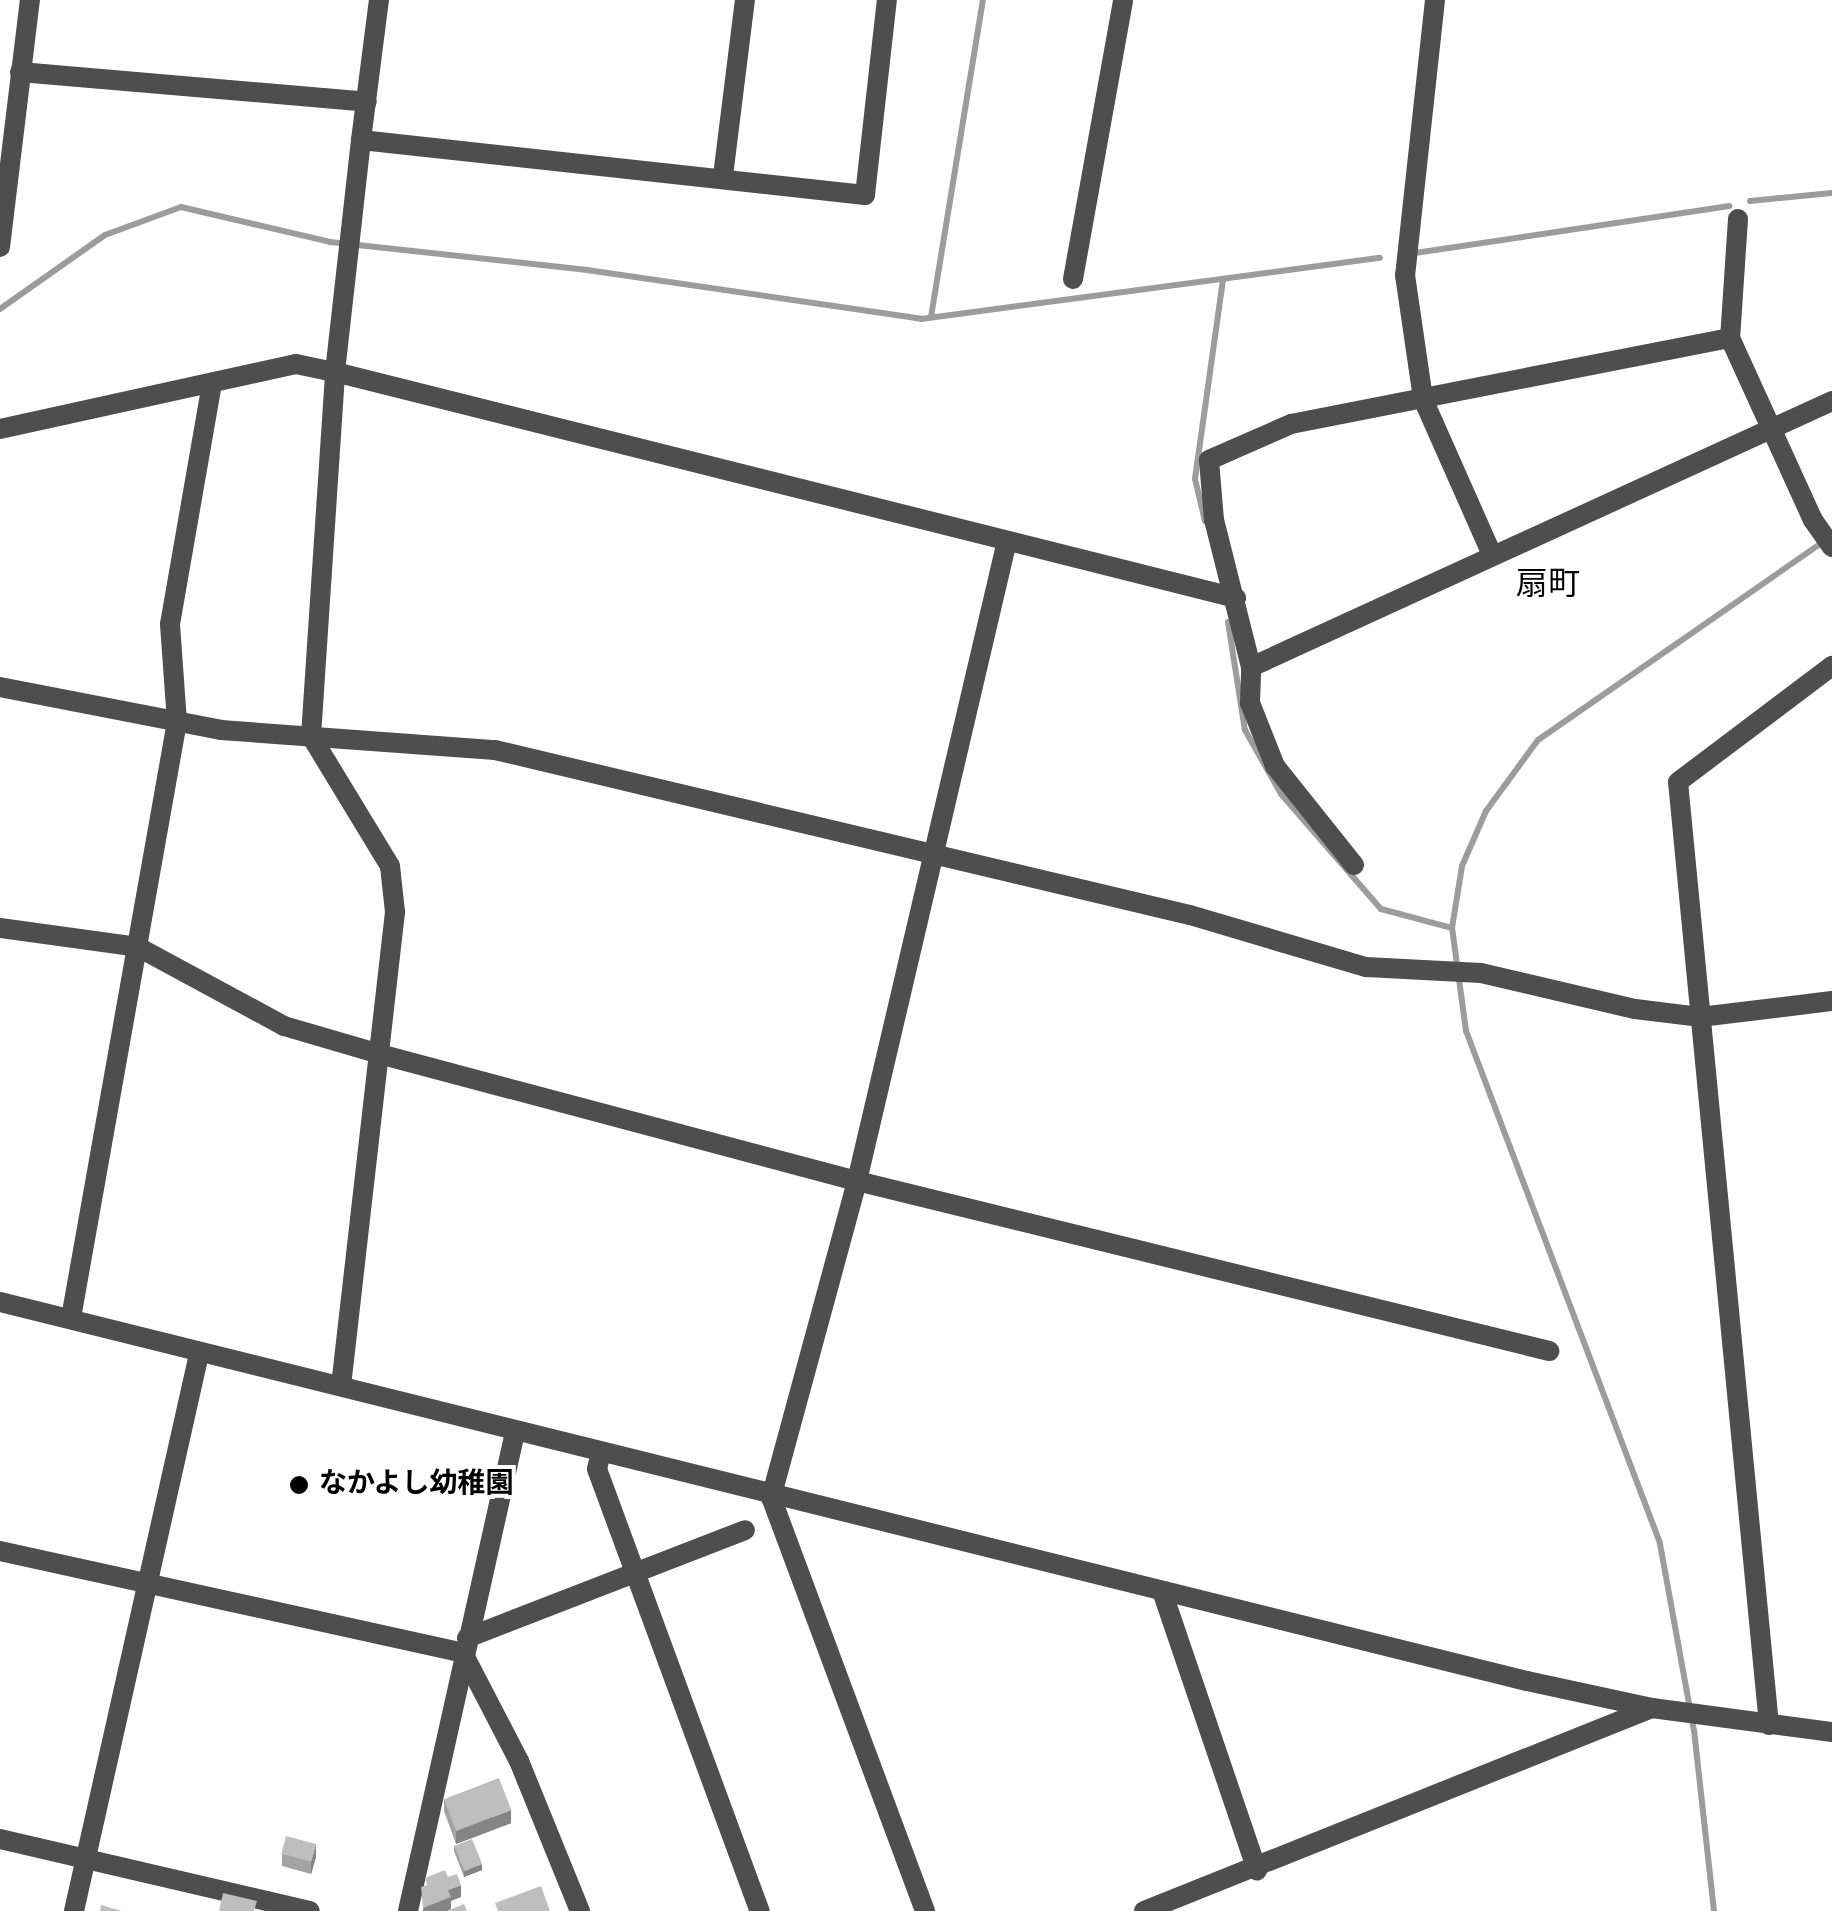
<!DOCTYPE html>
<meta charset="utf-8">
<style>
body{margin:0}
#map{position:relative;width:1832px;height:1911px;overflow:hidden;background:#fff;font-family:Overpass,"Noto Sans JP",sans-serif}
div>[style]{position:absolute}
.stream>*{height:6px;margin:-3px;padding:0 3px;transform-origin:3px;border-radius:3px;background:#9c9c9c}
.minor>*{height:20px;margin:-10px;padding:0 10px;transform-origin:10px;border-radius:10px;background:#4e4e4e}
.tertiary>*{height:20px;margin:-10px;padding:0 10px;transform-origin:10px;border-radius:10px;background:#4e4e4e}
.wall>*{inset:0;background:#a3a3a3}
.shaded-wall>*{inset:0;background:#858585}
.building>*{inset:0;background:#bebebe;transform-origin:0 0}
.dots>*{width:28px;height:28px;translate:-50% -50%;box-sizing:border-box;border:5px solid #fff;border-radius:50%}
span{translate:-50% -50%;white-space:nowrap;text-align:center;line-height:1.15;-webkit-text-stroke:8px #fff;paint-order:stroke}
.poi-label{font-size:28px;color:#000;font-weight:700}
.left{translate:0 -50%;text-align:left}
.quarter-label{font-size:32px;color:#000}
</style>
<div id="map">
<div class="stream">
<div style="left:1750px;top:201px;width:82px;rotate:-5.6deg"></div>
<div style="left:1415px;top:253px;width:318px;rotate:-8.5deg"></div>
<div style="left:0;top:309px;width:128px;rotate:-35.2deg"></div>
<div style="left:105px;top:235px;width:81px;rotate:-20.2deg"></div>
<div style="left:181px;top:207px;width:153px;rotate:13.2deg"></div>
<div style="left:330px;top:242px;width:259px;rotate:6.2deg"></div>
<div style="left:587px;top:270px;width:338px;rotate:8.3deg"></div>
<div style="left:921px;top:319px;width:463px;rotate:-7.6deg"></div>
<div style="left:931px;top:317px;width:321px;rotate:-80.7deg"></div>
<div style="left:1205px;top:521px;width:43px;rotate:-103.4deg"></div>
<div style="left:1195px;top:479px;width:201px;rotate:-82deg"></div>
<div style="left:1228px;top:622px;width:109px;rotate:81.1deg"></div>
<div style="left:1245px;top:730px;width:73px;rotate:60.6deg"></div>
<div style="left:1281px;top:794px;width:152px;rotate:49deg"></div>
<div style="left:1381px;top:909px;width:73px;rotate:15deg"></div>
<div style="left:1714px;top:1911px;width:181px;rotate:-96.3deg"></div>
<div style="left:1694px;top:1731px;width:191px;rotate:-100.3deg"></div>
<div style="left:1660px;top:1543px;width:548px;rotate:-110.75deg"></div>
<div style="left:1466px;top:1031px;width:104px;rotate:-97.7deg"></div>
<div style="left:1452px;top:928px;width:63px;rotate:-80.8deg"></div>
<div style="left:1462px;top:866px;width:60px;rotate:-66.4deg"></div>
<div style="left:1486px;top:811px;width:88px;rotate:-53.8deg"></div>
<div style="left:1538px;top:740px;width:348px;rotate:-34.8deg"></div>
</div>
<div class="minor">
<div style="left:1435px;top:0;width:277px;rotate:96.2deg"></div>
<div style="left:1405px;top:275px;width:125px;rotate:81.7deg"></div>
<div style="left:1423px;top:399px;width:171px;rotate:66.1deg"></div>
<div style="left:20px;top:72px;width:348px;rotate:4.9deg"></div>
<div style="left:723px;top:176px;width:177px;rotate:-82.9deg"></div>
<div style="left:1738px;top:219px;width:119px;rotate:93.8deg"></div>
<div style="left:1730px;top:338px;width:200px;rotate:65.5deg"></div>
<div style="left:1813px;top:520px;width:33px;rotate:55deg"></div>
<div style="left:0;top:247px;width:249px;rotate:-83.1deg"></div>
<div style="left:1073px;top:279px;width:283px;rotate:-79.8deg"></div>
<div style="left:0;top:429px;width:303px;rotate:-12.4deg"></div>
<div style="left:296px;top:364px;width:40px;rotate:12deg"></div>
<div style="left:1251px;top:667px;width:639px;rotate:-24.6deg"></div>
<div style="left:0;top:687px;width:225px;rotate:11deg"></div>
<div style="left:221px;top:730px;width:275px;rotate:4.2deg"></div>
<div style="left:495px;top:750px;width:714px;rotate:13.36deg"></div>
<div style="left:1190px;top:915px;width:184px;rotate:16.5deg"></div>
<div style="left:1366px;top:967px;width:115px;rotate:3deg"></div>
<div style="left:1481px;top:973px;width:158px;rotate:13.2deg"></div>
<div style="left:1635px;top:1009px;width:65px;rotate:7deg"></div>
<div style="left:1700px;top:1017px;width:133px;rotate:-6.9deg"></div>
<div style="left:1354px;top:865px;width:127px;rotate:-128.6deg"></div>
<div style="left:1275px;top:766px;width:68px;rotate:-111.6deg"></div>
<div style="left:1250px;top:703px;width:36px;rotate:-88deg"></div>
<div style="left:1251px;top:667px;width:152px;rotate:-104.1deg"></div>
<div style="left:1214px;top:520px;width:60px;rotate:-94.8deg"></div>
<div style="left:1209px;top:460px;width:90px;rotate:-23.7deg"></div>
<div style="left:1291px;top:424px;width:447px;rotate:-11.1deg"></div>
<div style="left:0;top:928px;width:139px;rotate:7.8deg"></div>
<div style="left:138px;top:947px;width:166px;rotate:28.4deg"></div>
<div style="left:284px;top:1026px;width:103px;rotate:16.3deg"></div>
<div style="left:383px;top:1055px;width:490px;rotate:14.9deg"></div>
<div style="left:857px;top:1181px;width:713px;rotate:13.8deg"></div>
<div style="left:71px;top:1318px;width:605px;rotate:-79.92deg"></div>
<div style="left:177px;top:722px;width:98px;rotate:-94.1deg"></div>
<div style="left:170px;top:624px;width:245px;rotate:-80.1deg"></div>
<div style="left:341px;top:1386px;width:477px;rotate:-83.5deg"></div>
<div style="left:395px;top:912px;width:46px;rotate:-96.2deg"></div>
<div style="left:390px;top:866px;width:152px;rotate:-121.3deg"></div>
<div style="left:311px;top:736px;width:365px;rotate:-86.2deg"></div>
<div style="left:335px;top:372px;width:233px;rotate:-83.6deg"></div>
<div style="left:361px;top:140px;width:507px;rotate:6.23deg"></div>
<div style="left:865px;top:195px;width:196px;rotate:-83.6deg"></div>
<div style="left:600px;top:1456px;width:13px;rotate:103deg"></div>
<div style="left:597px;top:1469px;width:471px;rotate:69.8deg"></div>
<div style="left:0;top:1551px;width:474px;rotate:12.4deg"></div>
<div style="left:463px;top:1653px;width:122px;rotate:62.6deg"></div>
<div style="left:519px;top:1761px;width:162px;rotate:67.9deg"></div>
<div style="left:1163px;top:1594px;width:292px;rotate:71.2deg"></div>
<div style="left:467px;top:1638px;width:298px;rotate:-21.2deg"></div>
<div style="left:1769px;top:1725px;width:947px;rotate:-95.51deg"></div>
<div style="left:1678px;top:782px;width:193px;rotate:-37deg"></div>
<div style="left:0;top:1839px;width:318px;rotate:13.1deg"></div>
<div style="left:74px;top:1911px;width:571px;rotate:-77.35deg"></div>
<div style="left:408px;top:1911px;width:489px;rotate:-77.4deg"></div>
<div style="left:925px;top:1911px;width:441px;rotate:-110.4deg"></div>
<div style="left:771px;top:1498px;width:328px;rotate:-74.8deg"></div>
<div style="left:857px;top:1181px;width:657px;rotate:-76.81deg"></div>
<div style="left:1144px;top:1911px;width:547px;rotate:-21.78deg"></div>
</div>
<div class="tertiary">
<div style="left:361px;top:140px;width:141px;rotate:-82.7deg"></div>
<div style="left:335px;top:372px;width:929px;rotate:14.08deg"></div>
<div style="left:0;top:1302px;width:1573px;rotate:13.94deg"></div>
<div style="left:1527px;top:1681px;width:128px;rotate:12.2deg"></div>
<div style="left:1652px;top:1708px;width:182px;rotate:7.6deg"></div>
</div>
<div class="wall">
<div style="clip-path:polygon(444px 1799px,511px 1823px,456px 1844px,444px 1811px)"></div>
<div style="clip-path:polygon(454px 1845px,482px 1870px,464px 1877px,454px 1851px)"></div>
<div style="clip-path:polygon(282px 1854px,316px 1857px,311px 1874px,282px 1866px)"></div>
</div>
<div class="shaded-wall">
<div style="clip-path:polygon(511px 1810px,511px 1823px,456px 1844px,456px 1831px)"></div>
<div style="clip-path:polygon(316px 1844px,316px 1857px,311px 1874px,311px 1862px)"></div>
<div style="clip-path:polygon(482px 1864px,482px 1870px,464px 1877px,464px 1870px)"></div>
<div style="clip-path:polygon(461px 1885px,461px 1897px,451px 1901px,451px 1909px,447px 1911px,423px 1911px,423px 1908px,448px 1890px)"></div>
</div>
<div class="building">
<div style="left:499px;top:1778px;width:34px;height:59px;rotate:69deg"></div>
<div style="left:286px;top:1836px;width:31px;height:18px;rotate:15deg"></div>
<div style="left:472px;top:1839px;width:27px;height:19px;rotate:68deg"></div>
<div style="clip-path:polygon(445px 1870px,448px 1877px,457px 1874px,461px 1885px,448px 1890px,451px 1897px,423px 1908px,421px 1887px,427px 1885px,425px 1878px)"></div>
<div style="clip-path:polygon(541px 1886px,550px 1911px,498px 1911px,495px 1903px)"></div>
<div style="clip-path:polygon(223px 1893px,257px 1901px,254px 1911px,219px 1911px)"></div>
<div style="clip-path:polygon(464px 1904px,467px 1911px,447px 1911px)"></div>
<div style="clip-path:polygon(101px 1905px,122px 1911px,100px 1911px)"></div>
</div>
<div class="dots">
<div style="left:299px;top:1485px;background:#000"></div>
</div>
<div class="poi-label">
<span class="left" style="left:319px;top:1485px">なかよし幼稚園</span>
</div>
<div class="quarter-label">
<span style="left:1548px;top:586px">扇町</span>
</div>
</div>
